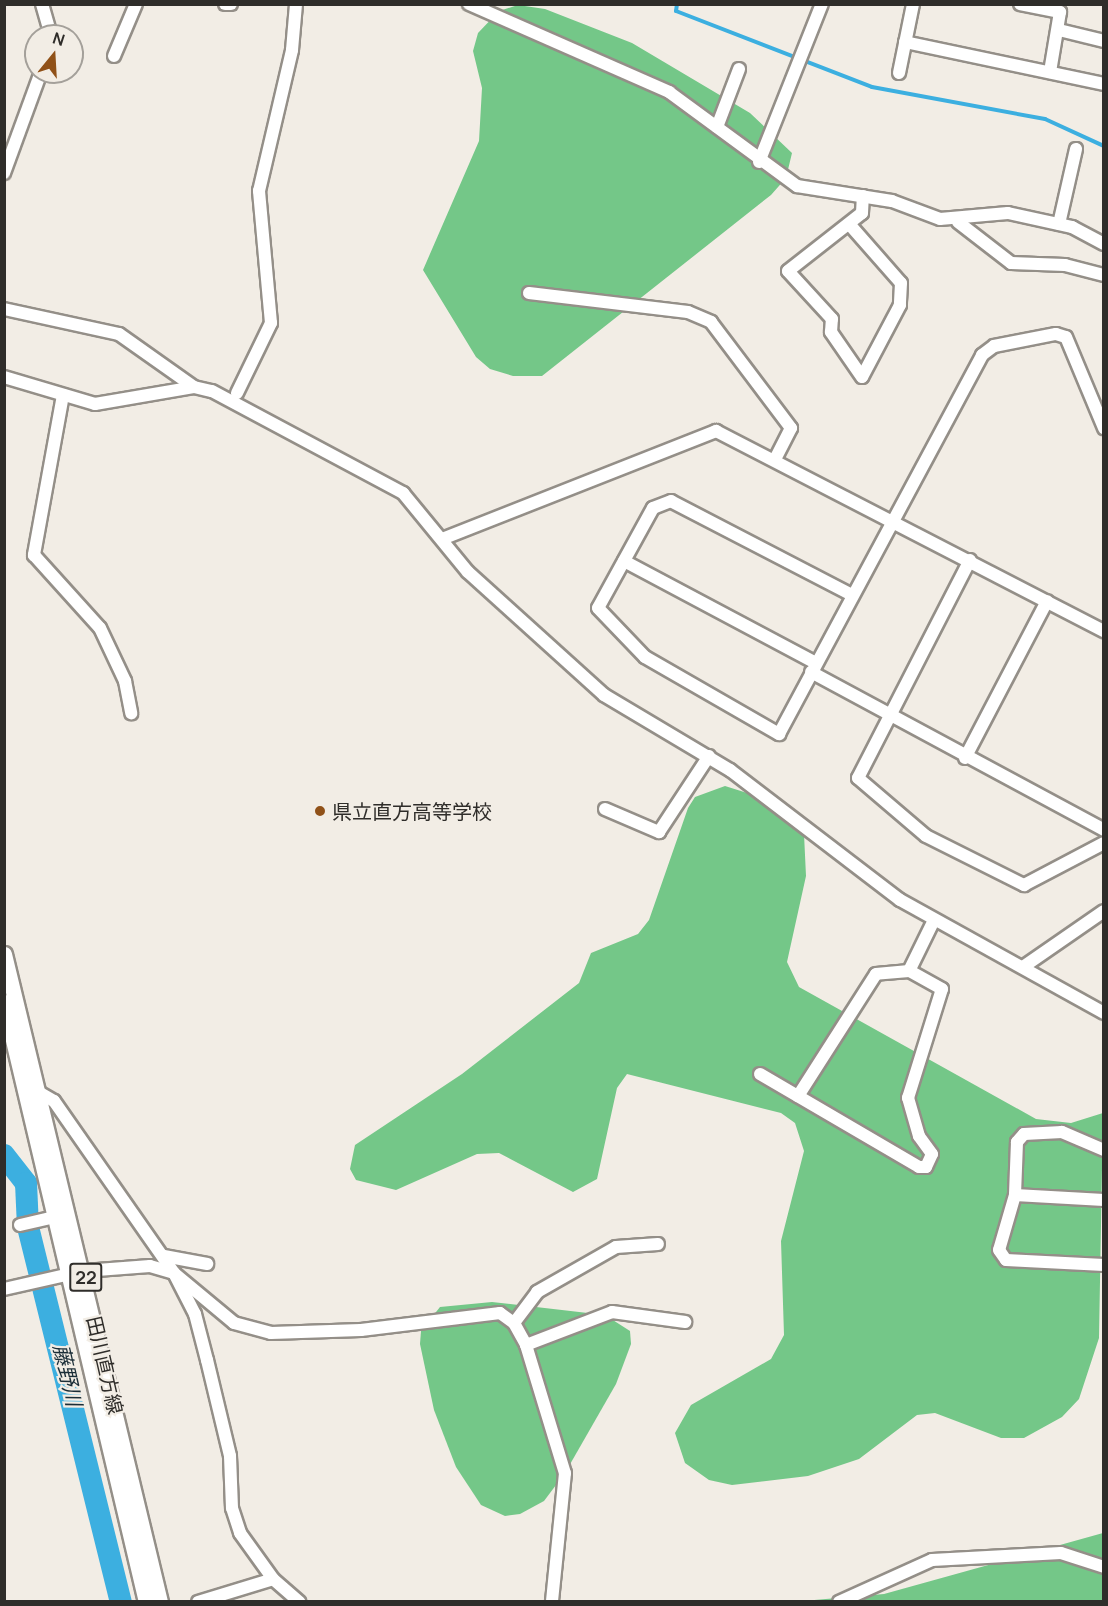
<!DOCTYPE html>
<meta charset="utf-8">
<style>
body{margin:0}
#map{position:relative;width:1108px;height:1606px;overflow:hidden;background:#f2ede5;font-family:Manrope,"Noto Sans JP",sans-serif}
div>[style]{position:absolute}
.forest>*{inset:0;background:#74c788}
.stream>*{height:4px;margin:-2px;padding:0 2px;transform-origin:2px;border-radius:2px;background:#3cafe0}
.river>*{height:22px;margin:-11px;padding:0 11px;transform-origin:11px;border-radius:11px;background:#3cafe0}
.roads{filter:drop-shadow(2px 0 #948f88) drop-shadow(-2px 0 #948f88) drop-shadow(0 2px #948f88) drop-shadow(0 -2px #948f88)}
.minor>*{height:12px;margin:-6px;padding:0 6px;transform-origin:6px;border-radius:6px;background:#fff}
.major>*{height:15px;margin:-7.5px;padding:0 7.5px;transform-origin:7.5px;border-radius:7.5px;background:#fff}
.dots>*{width:16px;height:16px;translate:-50% -50%;box-sizing:border-box;border:3px solid #f2ede5;border-radius:50%}
span{translate:-50% -50%;white-space:nowrap;text-align:center;line-height:1.15;-webkit-text-stroke:4.5px #f2ede5;paint-order:stroke}
.shield-label span{padding:2px 4px;background:#f2ede5;border:2px solid;border-radius:4px;-webkit-text-stroke-width:0}
.shield-label{font-size:18px;color:#2f2d2a;font-weight:700}
.poi-label{font-size:20px;color:#2f2d2a}
.left{translate:0 -50%;text-align:left}
.street-label{font-size:20px;color:#2f2d2a}
.water-label{font-size:21px;color:#1b2e38;font-style:italic}
.frame{position:absolute;inset:0;border:6px solid #2f2d2a;pointer-events:none}
.north{position:absolute;left:24px;top:24px;width:60px;height:60px;box-sizing:border-box;background:#f2ede5;border:2px solid #a4a09a;border-radius:50%;rotate:18deg;font-size:16px;font-weight:700;line-height:24px;text-align:center;color:#2f2d2a}
.north::after{content:'';display:block;margin:auto;width:21px;height:27px;background:#905118;clip-path:polygon(50% 0,100% 100%,50% 72%,0 100%)}
</style>
<div id="map">
<div class="forest">
<div style="clip-path:polygon(518px 5px,545px 9px,632px 43px,750px 113px,792px 153px,786px 178px,771px 195px,542px 376px,513px 376px,490px 369px,476px 357px,423px 270px,479px 141px,482px 88px,473px 51px,478px 33px,499px 11px)"></div>
<div style="clip-path:polygon(725px 786px,763px 798px,804px 834px,806px 876px,787px 962px,799px 987px,1036px 1119px,1071px 1123px,1103px 1113px,1099px 1338px,1079px 1399px,1062px 1417px,1024px 1438px,1001px 1438px,935px 1413px,917px 1415px,859px 1459px,808px 1476px,732px 1485px,709px 1480px,685px 1463px,675px 1433px,691px 1405px,771px 1359px,784px 1335px,781px 1241px,804px 1151px,795px 1123px,781px 1113px,627px 1074px,617px 1088px,597px 1179px,573px 1192px,499px 1153px,477px 1154px,396px 1190px,356px 1180px,350px 1169px,355px 1145px,462px 1074px,579px 983px,591px 953px,638px 934px,649px 920px,688px 808px,695px 797px)"></div>
<div style="clip-path:polygon(492px 1302px,605px 1315px,630px 1331px,631px 1344px,616px 1384px,565px 1473px,544px 1501px,520px 1514px,505px 1516px,481px 1505px,456px 1467px,434px 1410px,420px 1344px,421px 1331px,440px 1307px)"></div>
<div style="clip-path:polygon(1103px 1533px,1103px 1601px,791px 1602px,884px 1594px)"></div>
</div>
<div class="stream">
<div style="left:677px;top:4px;width:7px;rotate:98deg"></div>
<div style="left:676px;top:11px;width:210px;rotate:21.2deg"></div>
<div style="left:872px;top:87px;width:176px;rotate:10.5deg"></div>
<div style="left:1045px;top:119px;width:65px;rotate:24.6deg"></div>
</div>
<div class="river">
<div style="left:4px;top:1155px;width:36px;rotate:52deg"></div>
<div style="left:26px;top:1183px;width:44px;rotate:87.4deg"></div>
<div style="left:28px;top:1227px;width:386px;rotate:76.1deg"></div>
</div>
<div class="roads">
<div class="minor">
<div style="left:42px;top:4px;width:33px;rotate:74deg"></div>
<div style="left:225px;top:4px;width:6px"></div>
<div style="left:469px;top:4px;width:219px;rotate:23.7deg"></div>
<div style="left:669px;top:92px;width:159px;rotate:36.3deg"></div>
<div style="left:797px;top:186px;width:96px;rotate:9deg"></div>
<div style="left:892px;top:201px;width:51px;rotate:20.6deg"></div>
<div style="left:940px;top:219px;width:68px;rotate:-5deg"></div>
<div style="left:1008px;top:213px;width:66px;rotate:12.3deg"></div>
<div style="left:1072px;top:227px;width:36px;rotate:28deg"></div>
<div style="left:1020px;top:4px;width:41px;rotate:11.3deg"></div>
<div style="left:1060px;top:12px;width:61px;rotate:99.5deg"></div>
<div style="left:1059px;top:30px;width:46px;rotate:13.7deg"></div>
<div style="left:905px;top:42px;width:203px;rotate:11.9deg"></div>
<div style="left:114px;top:56px;width:56px;rotate:-67.1deg"></div>
<div style="left:899px;top:73px;width:70px;rotate:-78.5deg"></div>
<div style="left:717px;top:127px;width:62px;rotate:-69.2deg"></div>
<div style="left:759px;top:162px;width:170px;rotate:-68.3deg"></div>
<div style="left:4px;top:173px;width:108px;rotate:-69.9deg"></div>
<div style="left:958px;top:222px;width:67px;rotate:37.7deg"></div>
<div style="left:1011px;top:263px;width:54px;rotate:2.1deg"></div>
<div style="left:1065px;top:265px;width:40px;rotate:14.4deg"></div>
<div style="left:1059px;top:224px;width:77px;rotate:-77.2deg"></div>
<div style="left:850px;top:225px;width:77px;rotate:48.7deg"></div>
<div style="left:901px;top:283px;width:22px;rotate:93deg"></div>
<div style="left:900px;top:305px;width:81px;rotate:117.8deg"></div>
<div style="left:862px;top:377px;width:55px;rotate:-124.6deg"></div>
<div style="left:831px;top:332px;width:13px;rotate:-86deg"></div>
<div style="left:832px;top:319px;width:65px;rotate:-132.5deg"></div>
<div style="left:788px;top:271px;width:94px;rotate:-38.1deg"></div>
<div style="left:862px;top:213px;width:17px;rotate:-87deg"></div>
<div style="left:529px;top:293px;width:160px;rotate:6.8deg"></div>
<div style="left:688px;top:312px;width:25px;rotate:23deg"></div>
<div style="left:711px;top:322px;width:133px;rotate:53deg"></div>
<div style="left:791px;top:428px;width:36px;rotate:117deg"></div>
<div style="left:4px;top:309px;width:118px;rotate:12.3deg"></div>
<div style="left:119px;top:334px;width:92px;rotate:35.2deg"></div>
<div style="left:4px;top:377px;width:95px;rotate:16.5deg"></div>
<div style="left:95px;top:404px;width:100px;rotate:-9.7deg"></div>
<div style="left:194px;top:387px;width:18px;rotate:13deg"></div>
<div style="left:212px;top:391px;width:217px;rotate:28.1deg"></div>
<div style="left:403px;top:493px;width:102px;rotate:50.6deg"></div>
<div style="left:468px;top:572px;width:183px;rotate:42.1deg"></div>
<div style="left:604px;top:695px;width:147px;rotate:30.8deg"></div>
<div style="left:730px;top:770px;width:214px;rotate:37.4deg"></div>
<div style="left:900px;top:900px;width:233px;rotate:29deg"></div>
<div style="left:237px;top:393px;width:78px;rotate:-64.1deg"></div>
<div style="left:271px;top:323px;width:133px;rotate:-95.2deg"></div>
<div style="left:259px;top:191px;width:145px;rotate:-76.8deg"></div>
<div style="left:292px;top:50px;width:46px;rotate:-85deg"></div>
<div style="left:63px;top:395px;width:163px;rotate:100.3deg"></div>
<div style="left:34px;top:555px;width:98px;rotate:47.9deg"></div>
<div style="left:100px;top:628px;width:59px;rotate:64.7deg"></div>
<div style="left:125px;top:681px;width:33px;rotate:79deg"></div>
<div style="left:442px;top:539px;width:295px;rotate:-21.5deg"></div>
<div style="left:716px;top:431px;width:437px;rotate:27.3deg"></div>
<div style="left:970px;top:560px;width:245px;rotate:117.2deg"></div>
<div style="left:858px;top:778px;width:89px;rotate:40.5deg"></div>
<div style="left:926px;top:836px;width:110px;rotate:26.6deg"></div>
<div style="left:1024px;top:885px;width:90px;rotate:-27.7deg"></div>
<div style="left:624px;top:561px;width:217px;rotate:28deg"></div>
<div style="left:852px;top:595px;width:204px;rotate:-152.6deg"></div>
<div style="left:671px;top:501px;width:19px;rotate:159deg"></div>
<div style="left:653px;top:508px;width:114px;rotate:118.8deg"></div>
<div style="left:598px;top:608px;width:68px;rotate:46.2deg"></div>
<div style="left:645px;top:657px;width:155px;rotate:29.9deg"></div>
<div style="left:779px;top:734px;width:430px;rotate:-61.8deg"></div>
<div style="left:982px;top:355px;width:15px;rotate:-37deg"></div>
<div style="left:994px;top:346px;width:63px;rotate:-11deg"></div>
<div style="left:1056px;top:334px;width:10px;rotate:17deg"></div>
<div style="left:1066px;top:337px;width:99px;rotate:67.3deg"></div>
<div style="left:811px;top:672px;width:333px;rotate:28.3deg"></div>
<div style="left:965px;top:758px;width:177px;rotate:-62.4deg"></div>
<div style="left:605px;top:809px;width:59px;rotate:23.1deg"></div>
<div style="left:659px;top:832px;width:91px;rotate:-56.7deg"></div>
<div style="left:1023px;top:967px;width:98px;rotate:-34.7deg"></div>
<div style="left:909px;top:971px;width:57px;rotate:-63.9deg"></div>
<div style="left:760px;top:1074px;width:184px;rotate:30.3deg"></div>
<div style="left:919px;top:1167px;width:7px"></div>
<div style="left:926px;top:1167px;width:14px;rotate:-65deg"></div>
<div style="left:932px;top:1154px;width:22px;rotate:-126deg"></div>
<div style="left:919px;top:1136px;width:40px;rotate:-106deg"></div>
<div style="left:908px;top:1098px;width:114px;rotate:-72.7deg"></div>
<div style="left:942px;top:989px;width:38px;rotate:-151deg"></div>
<div style="left:909px;top:971px;width:33px;rotate:175deg"></div>
<div style="left:876px;top:974px;width:145px;rotate:122.6deg"></div>
<div style="left:40px;top:1093px;width:16px;rotate:30deg"></div>
<div style="left:54px;top:1101px;width:210px;rotate:55.1deg"></div>
<div style="left:174px;top:1273px;width:46px;rotate:62.9deg"></div>
<div style="left:195px;top:1314px;width:48px;rotate:75.4deg"></div>
<div style="left:207px;top:1360px;width:99px;rotate:76.5deg"></div>
<div style="left:230px;top:1456px;width:52px;rotate:87.8deg"></div>
<div style="left:232px;top:1508px;width:26px;rotate:72deg"></div>
<div style="left:240px;top:1533px;width:57px;rotate:54.3deg"></div>
<div style="left:273px;top:1579px;width:35px;rotate:41deg"></div>
<div style="left:1104px;top:1150px;width:46px;rotate:-156.8deg"></div>
<div style="left:1062px;top:1132px;width:38px;rotate:177deg"></div>
<div style="left:1024px;top:1134px;width:11px;rotate:131deg"></div>
<div style="left:1017px;top:1142px;width:53px;rotate:92.2deg"></div>
<div style="left:1015px;top:1195px;width:57px;rotate:106.2deg"></div>
<div style="left:999px;top:1250px;width:12px;rotate:55deg"></div>
<div style="left:1006px;top:1260px;width:98px;rotate:2.9deg"></div>
<div style="left:1015px;top:1195px;width:89px;rotate:3.2deg"></div>
<div style="left:20px;top:1225px;width:35px;rotate:-13deg"></div>
<div style="left:164px;top:1256px;width:44px;rotate:10.5deg"></div>
<div style="left:4px;top:1289px;width:82px;rotate:-12.7deg"></div>
<div style="left:84px;top:1271px;width:66px;rotate:-4.3deg"></div>
<div style="left:150px;top:1266px;width:25px;rotate:16deg"></div>
<div style="left:174px;top:1273px;width:78px;rotate:39.8deg"></div>
<div style="left:234px;top:1323px;width:38px;rotate:15deg"></div>
<div style="left:271px;top:1333px;width:90px;rotate:-1.9deg"></div>
<div style="left:361px;top:1330px;width:140px;rotate:-7deg"></div>
<div style="left:500px;top:1313px;width:17px;rotate:36deg"></div>
<div style="left:514px;top:1323px;width:25px;rotate:61deg"></div>
<div style="left:526px;top:1345px;width:134px;rotate:73.1deg"></div>
<div style="left:565px;top:1473px;width:130px;rotate:95.8deg"></div>
<div style="left:514px;top:1323px;width:39px;rotate:-53deg"></div>
<div style="left:537px;top:1292px;width:91px;rotate:-29.7deg"></div>
<div style="left:616px;top:1247px;width:42px;rotate:-4.1deg"></div>
<div style="left:526px;top:1345px;width:92px;rotate:-21deg"></div>
<div style="left:612px;top:1312px;width:74px;rotate:7.8deg"></div>
<div style="left:198px;top:1602px;width:78px;rotate:-17deg"></div>
<div style="left:839px;top:1602px;width:102px;rotate:-24.3deg"></div>
<div style="left:932px;top:1560px;width:129px;rotate:-3.1deg"></div>
<div style="left:1061px;top:1553px;width:45px;rotate:18deg"></div>
</div>
<div class="major">
<div style="left:4px;top:954px;width:667px;rotate:76.46deg"></div>
<div style="left:4px;top:1002px;width:617px;rotate:76.68deg"></div>
</div>
</div>
<div class="dots">
<div style="left:320px;top:811px;background:#905118"></div>
</div>
<div class="shield-label">
<span style="left:86px;top:1277px">22</span>
</div>
<div class="poi-label">
<span class="left" style="left:332px;top:811px">県立直方高等学校</span>
</div>
<div class="street-label">
<span style="left:105px;top:1365px;rotate:77deg">田川直方線</span>
</div>
<div class="water-label">
<span style="left:68px;top:1375px;rotate:77deg">藤野川</span>
</div>
<div class="frame"></div>
<div class="north">N</div>
</div>
